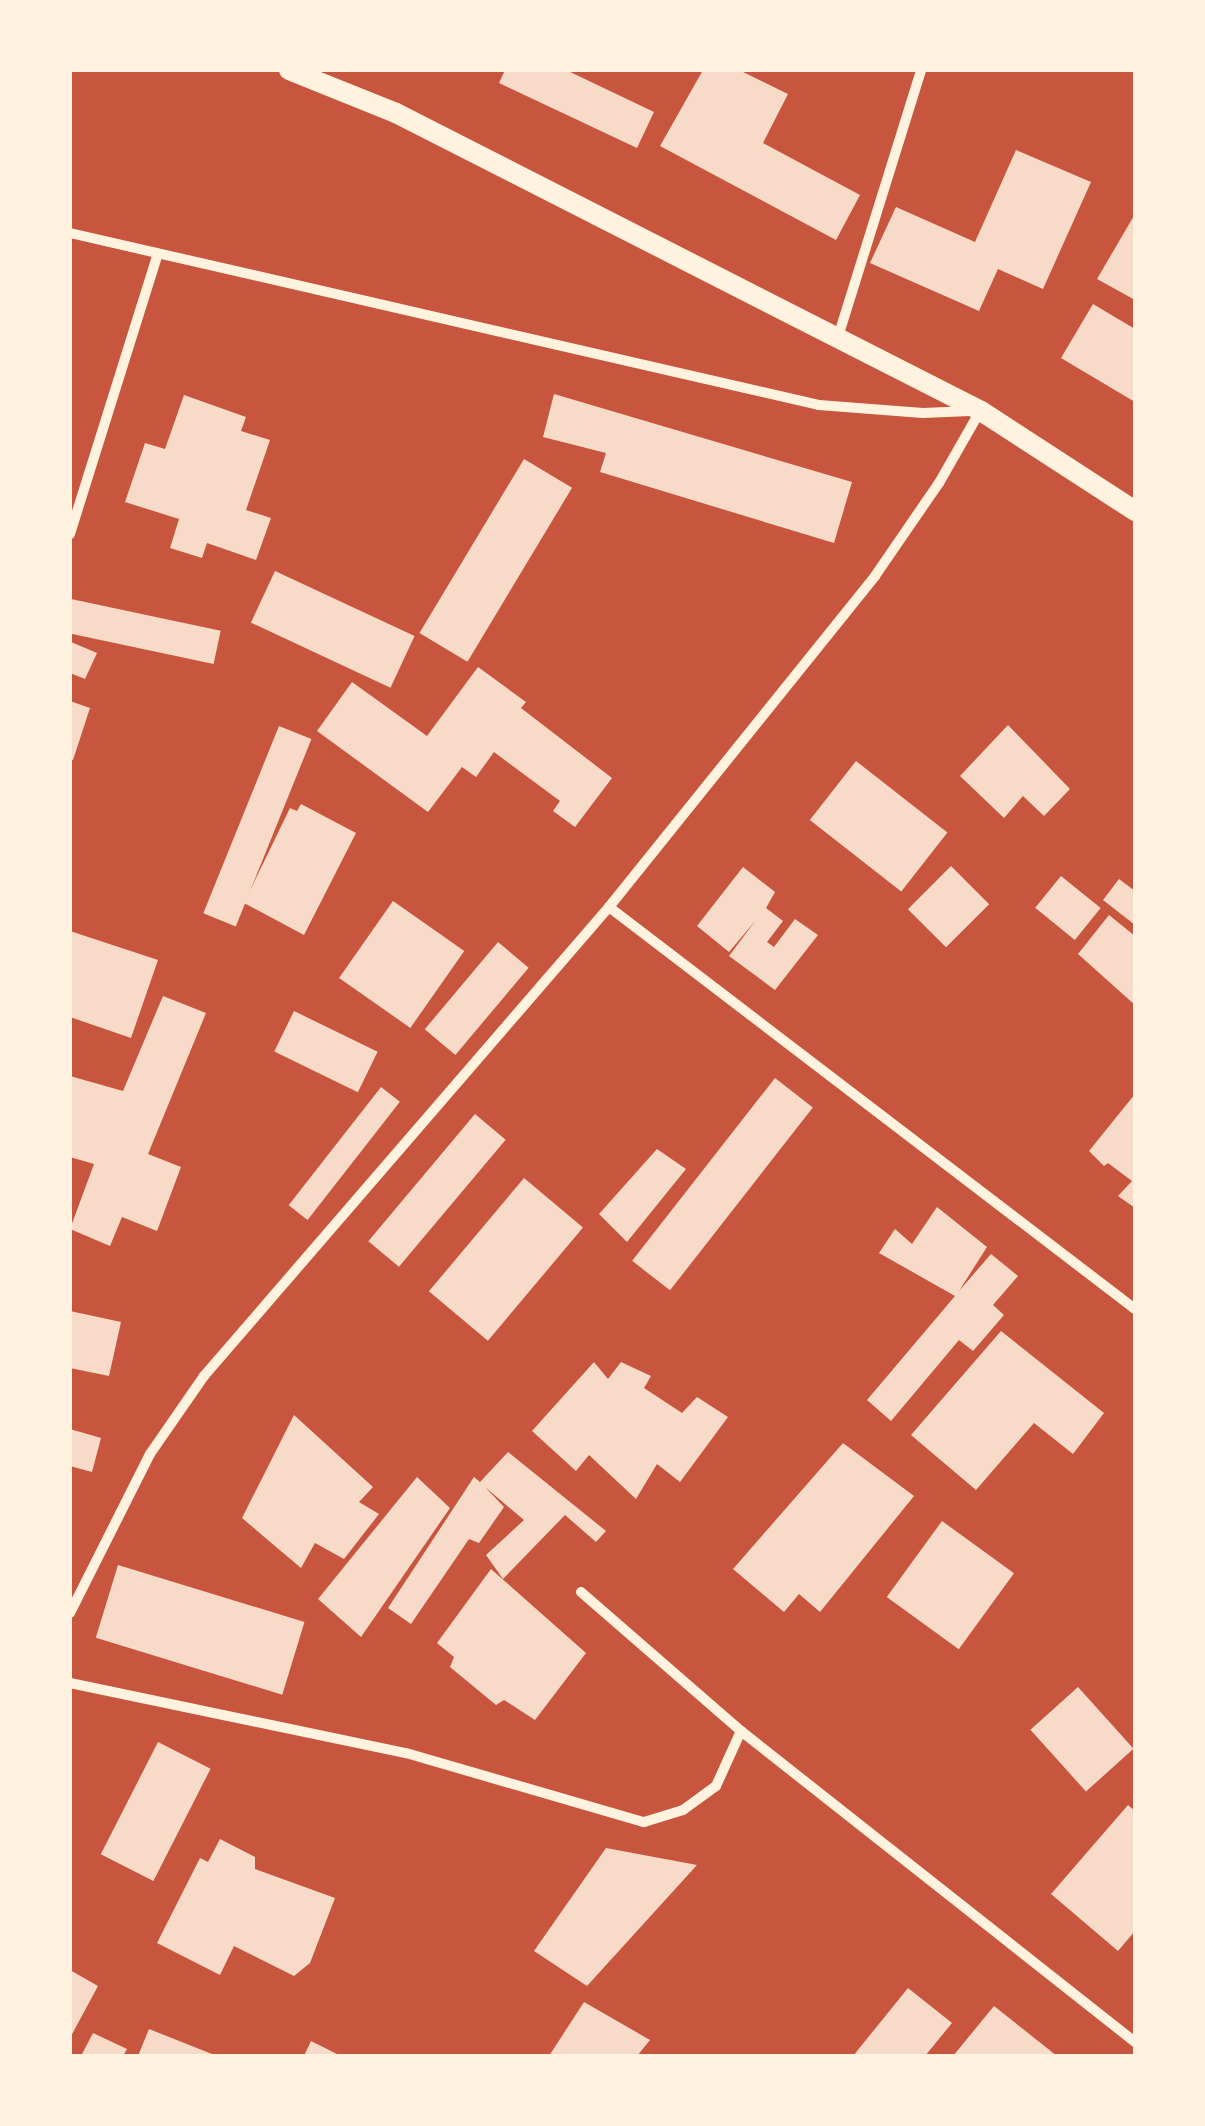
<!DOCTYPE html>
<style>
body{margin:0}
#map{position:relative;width:1205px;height:2126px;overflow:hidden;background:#c8553d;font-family:"Crimson Pro",serif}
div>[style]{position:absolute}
.building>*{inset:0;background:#f7dbc8;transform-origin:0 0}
.minor>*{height:10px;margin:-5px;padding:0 5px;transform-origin:5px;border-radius:5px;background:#fff3e0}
.secondary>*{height:20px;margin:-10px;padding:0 10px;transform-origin:10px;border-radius:10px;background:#fff3e0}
span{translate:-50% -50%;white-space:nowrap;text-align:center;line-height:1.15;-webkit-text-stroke:10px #fff3e0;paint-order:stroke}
.frame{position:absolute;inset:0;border:72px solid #fff3e0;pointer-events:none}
</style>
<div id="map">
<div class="building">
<div style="clip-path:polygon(505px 70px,566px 70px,654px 112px,637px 148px,499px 83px)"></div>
<div style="clip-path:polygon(703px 70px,739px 70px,788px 94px,763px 143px,860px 195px,836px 240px,660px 146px)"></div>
<div style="clip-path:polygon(1016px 150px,1091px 182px,1043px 289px,998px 269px,979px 311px,870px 263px,896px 207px,975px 242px)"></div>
<div style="clip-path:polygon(1135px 214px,1135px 300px,1097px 279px)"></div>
<div style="clip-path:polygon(1093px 304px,1135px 329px,1135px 402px,1061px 358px)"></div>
<div style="clip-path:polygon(554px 394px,852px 482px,834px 543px,600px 472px,606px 453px,543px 437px)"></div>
<div style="clip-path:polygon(184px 395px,246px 417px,241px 431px,270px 440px,246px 510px,271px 518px,256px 560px,207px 543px,202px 558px,170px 548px,179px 519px,125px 502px,145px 443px,165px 449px)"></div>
<div style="left:524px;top:459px;width:56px;height:203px;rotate:31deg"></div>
<div style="left:275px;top:571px;width:154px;height:57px;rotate:25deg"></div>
<div style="left:71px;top:599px;width:153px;height:34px;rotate:12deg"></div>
<div style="clip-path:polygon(71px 642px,97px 653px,85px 679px,70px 673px)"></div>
<div style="clip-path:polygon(478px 667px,526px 702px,521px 708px,612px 778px,575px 827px,553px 811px,560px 801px,494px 752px,476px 777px,462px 767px,428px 812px,317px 731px,352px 682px,427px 736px)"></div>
<div style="clip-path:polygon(70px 701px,90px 708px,73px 760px,70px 759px)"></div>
<div style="clip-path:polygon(1008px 725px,1070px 789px,1044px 816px,1023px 796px,1004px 818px,960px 776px)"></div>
<div style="left:279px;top:726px;width:35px;height:202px;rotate:22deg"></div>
<div style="left:856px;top:761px;width:116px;height:75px;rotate:38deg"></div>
<div style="clip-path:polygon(301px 804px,356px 833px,304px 935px,244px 903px,290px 808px,297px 811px)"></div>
<div style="left:951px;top:866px;width:54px;height:61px;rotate:45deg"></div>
<div style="clip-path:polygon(743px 867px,775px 892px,766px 908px,783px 921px,767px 942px,774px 947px,795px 919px,818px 935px,775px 990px,729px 956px,756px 920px,729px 952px,697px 926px)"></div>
<div style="left:1061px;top:876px;width:51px;height:41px;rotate:39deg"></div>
<div style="clip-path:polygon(1119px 879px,1135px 891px,1135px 925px,1103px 900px)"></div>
<div style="left:393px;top:901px;width:87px;height:94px;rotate:35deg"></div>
<div style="clip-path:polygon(1109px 915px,1135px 936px,1135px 1005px,1078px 954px)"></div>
<div style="clip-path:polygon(70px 931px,158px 960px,131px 1038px,70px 1017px)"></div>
<div style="left:498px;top:942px;width:40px;height:114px;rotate:40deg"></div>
<div style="clip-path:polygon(163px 996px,206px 1013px,148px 1154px,181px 1167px,157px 1231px,122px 1217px,110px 1246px,70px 1229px,94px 1164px,70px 1157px,70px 1076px,123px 1091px)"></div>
<div style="left:294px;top:1011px;width:93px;height:45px;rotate:26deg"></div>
<div style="left:775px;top:1078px;width:48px;height:232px;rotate:38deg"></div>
<div style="left:381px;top:1087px;width:24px;height:150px;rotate:38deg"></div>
<div style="clip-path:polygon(1135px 1094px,1135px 1208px,1118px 1196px,1132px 1181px,1108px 1163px,1104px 1166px,1089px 1151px)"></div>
<div style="left:475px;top:1114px;width:40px;height:166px;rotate:40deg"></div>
<div style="clip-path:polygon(657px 1149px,686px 1169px,627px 1242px,599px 1214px)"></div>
<div style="left:524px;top:1178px;width:77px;height:148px;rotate:40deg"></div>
<div style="clip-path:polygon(937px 1207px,987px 1247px,959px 1291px,991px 1254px,1018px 1276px,993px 1305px,1004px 1315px,973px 1351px,959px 1340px,891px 1421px,867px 1400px,955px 1296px,879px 1253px,895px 1229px,912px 1244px)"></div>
<div style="clip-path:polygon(70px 1311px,121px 1322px,109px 1376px,70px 1368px)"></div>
<div style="clip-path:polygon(1001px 1331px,1104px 1413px,1073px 1454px,1034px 1423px,976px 1490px,911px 1435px)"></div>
<div style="clip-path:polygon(594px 1362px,608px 1379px,621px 1362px,651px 1376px,644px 1388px,682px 1413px,697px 1397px,728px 1417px,680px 1482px,657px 1464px,636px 1499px,589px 1455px,576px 1471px,532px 1431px)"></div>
<div style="clip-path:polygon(294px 1415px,373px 1487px,359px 1502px,379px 1514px,344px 1559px,315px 1543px,301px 1568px,242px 1518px)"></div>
<div style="clip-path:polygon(70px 1429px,101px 1438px,92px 1472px,70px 1466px)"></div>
<div style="clip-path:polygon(843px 1443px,914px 1496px,820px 1612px,799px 1594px,784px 1612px,733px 1569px)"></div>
<div style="clip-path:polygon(508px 1452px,606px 1531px,596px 1542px,565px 1515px,503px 1579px,486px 1555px,524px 1520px,485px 1487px,504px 1507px,479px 1543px,469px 1539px,411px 1624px,388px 1608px,474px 1477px,480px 1482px)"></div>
<div style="clip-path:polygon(417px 1477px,450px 1508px,361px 1637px,318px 1599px)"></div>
<div style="left:942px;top:1521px;width:89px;height:94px;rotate:36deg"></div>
<div style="left:118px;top:1565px;width:195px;height:76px;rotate:17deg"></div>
<div style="clip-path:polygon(491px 1569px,586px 1653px,535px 1720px,504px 1700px,496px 1705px,450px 1667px,454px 1657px,437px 1643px)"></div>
<div style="left:1078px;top:1687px;width:83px;height:64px;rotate:48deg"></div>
<div style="left:158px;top:1742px;width:59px;height:126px;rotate:27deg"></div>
<div style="clip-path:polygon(1128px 1805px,1135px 1811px,1135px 1931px,1118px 1951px,1051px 1894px)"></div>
<div style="clip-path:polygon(220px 1839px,255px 1857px,255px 1869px,335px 1898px,310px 1963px,294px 1976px,234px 1946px,220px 1975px,157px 1943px,200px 1858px,208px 1862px)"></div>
<div style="clip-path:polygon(606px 1848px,697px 1865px,587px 1986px,534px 1951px)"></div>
<div style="clip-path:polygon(70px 1970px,98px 1986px,70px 2038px)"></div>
<div style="clip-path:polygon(908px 1988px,952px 2023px,925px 2056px,853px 2056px)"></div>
<div style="clip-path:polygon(584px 2002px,650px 2040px,637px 2056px,549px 2056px)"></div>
<div style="clip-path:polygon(994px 2006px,1057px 2056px,953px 2056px)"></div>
<div style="clip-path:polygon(149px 2029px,217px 2056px,138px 2056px)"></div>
<div style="clip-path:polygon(93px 2033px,127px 2049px,123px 2056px,81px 2056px)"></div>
<div style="clip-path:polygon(311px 2041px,341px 2056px,304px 2056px)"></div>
</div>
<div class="minor">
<div style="left:70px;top:233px;width:768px;rotate:12.93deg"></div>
<div style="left:819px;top:405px;width:104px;rotate:4.4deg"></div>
<div style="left:923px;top:413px;width:47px;rotate:-2.4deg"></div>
<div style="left:838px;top:337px;width:280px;rotate:-72.7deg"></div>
<div style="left:70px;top:534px;width:294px;rotate:-72.6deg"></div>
<div style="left:609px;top:907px;width:662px;rotate:37.39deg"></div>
<div style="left:581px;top:1592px;width:212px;rotate:41deg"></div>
<div style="left:741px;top:1731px;width:502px;rotate:38.29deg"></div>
<div style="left:70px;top:1613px;width:178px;rotate:-63.3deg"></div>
<div style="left:150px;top:1454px;width:95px;rotate:-55.3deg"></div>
<div style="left:204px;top:1376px;width:620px;rotate:-49.19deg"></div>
<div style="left:609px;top:907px;width:425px;rotate:-51.2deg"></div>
<div style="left:875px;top:576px;width:113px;rotate:-55.5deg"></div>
<div style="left:939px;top:483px;width:83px;rotate:-60.3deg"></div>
<div style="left:70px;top:1683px;width:343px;rotate:11.8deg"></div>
<div style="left:406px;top:1753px;width:248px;rotate:16.2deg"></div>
<div style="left:644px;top:1822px;width:41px;rotate:-17.1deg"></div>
<div style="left:683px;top:1810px;width:41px;rotate:-36deg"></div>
<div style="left:716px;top:1786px;width:60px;rotate:-65.6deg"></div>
</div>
<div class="secondary">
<div style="left:289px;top:70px;width:115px;rotate:21.9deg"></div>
<div style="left:396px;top:113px;width:657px;rotate:26.99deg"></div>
<div style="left:981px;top:411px;width:184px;rotate:33deg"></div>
</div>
<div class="frame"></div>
</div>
